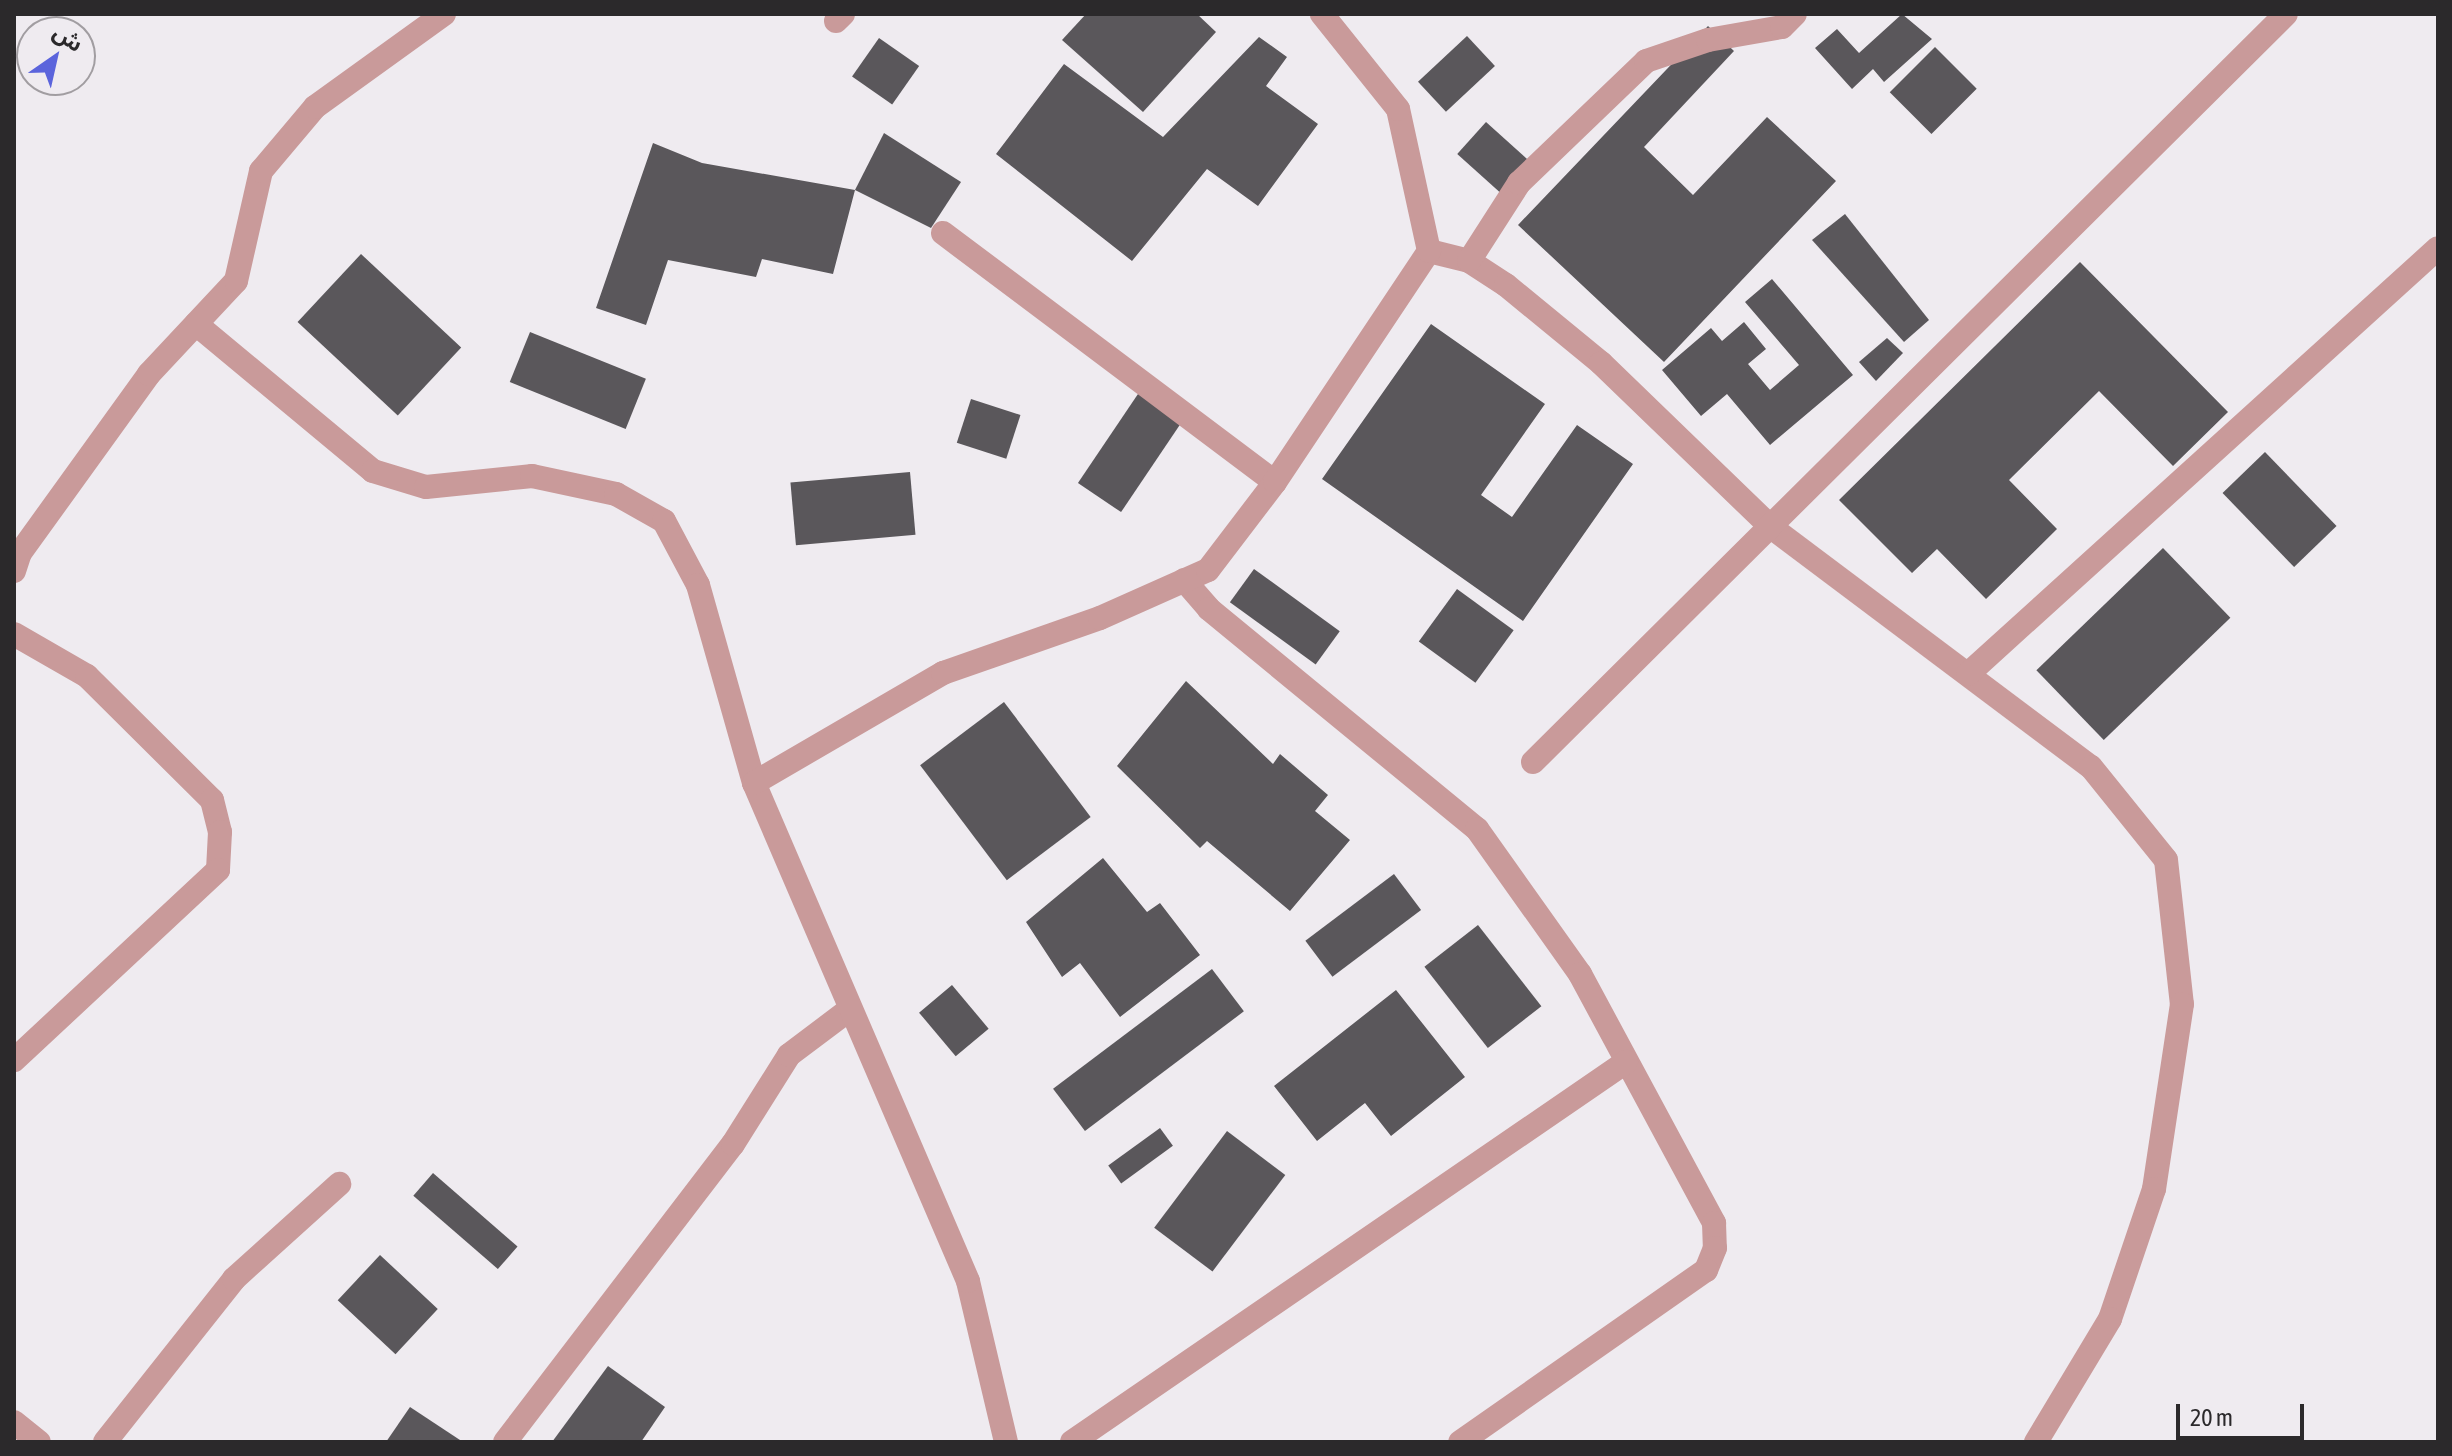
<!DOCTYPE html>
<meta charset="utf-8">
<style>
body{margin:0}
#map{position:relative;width:2452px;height:1456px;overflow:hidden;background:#efebf0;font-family:"Asap Condensed","Noto Sans Arabic",sans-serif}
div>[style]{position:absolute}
.building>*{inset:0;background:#5a575b;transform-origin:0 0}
.street>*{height:24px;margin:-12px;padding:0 12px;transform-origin:12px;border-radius:12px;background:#c99a9a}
span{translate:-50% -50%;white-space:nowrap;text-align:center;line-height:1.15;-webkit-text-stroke:8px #efebf0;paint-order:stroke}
.frame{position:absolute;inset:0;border:16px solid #2b292b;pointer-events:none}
.north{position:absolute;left:16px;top:16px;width:80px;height:80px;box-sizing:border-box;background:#efebf0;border:2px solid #a19da1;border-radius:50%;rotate:34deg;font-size:22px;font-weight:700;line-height:32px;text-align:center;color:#2b292b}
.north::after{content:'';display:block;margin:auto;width:28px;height:36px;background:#5b64dc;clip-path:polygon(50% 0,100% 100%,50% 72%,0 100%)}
.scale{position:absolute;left:2176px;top:1404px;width:128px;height:36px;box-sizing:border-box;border:4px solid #2b292b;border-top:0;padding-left:10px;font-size:24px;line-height:28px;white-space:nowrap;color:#2b292b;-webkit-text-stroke:6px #efebf0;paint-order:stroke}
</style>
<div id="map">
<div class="building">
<div style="clip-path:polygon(1086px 14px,1197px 14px,1216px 32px,1143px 112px,1062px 40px)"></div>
<div style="clip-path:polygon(1902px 14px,1932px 39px,1884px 82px,1873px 69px,1852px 89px,1815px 48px,1837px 29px,1859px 53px)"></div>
<div style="clip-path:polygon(1708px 26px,1734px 51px,1644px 147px,1693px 195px,1767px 117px,1836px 181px,1664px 362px,1518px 225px)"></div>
<div style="left:1467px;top:36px;width:41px;height:67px;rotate:47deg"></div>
<div style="clip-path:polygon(1259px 37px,1287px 57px,1266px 86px,1318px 124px,1258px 206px,1207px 169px,1132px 261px,996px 154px,1064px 64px,1163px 137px)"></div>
<div style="left:879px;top:38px;width:49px;height:47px;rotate:35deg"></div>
<div style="left:1935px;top:47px;width:59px;height:64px;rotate:45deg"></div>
<div style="left:1486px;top:122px;width:73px;height:43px;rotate:42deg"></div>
<div style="clip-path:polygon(884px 133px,961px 182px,931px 228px,855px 190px)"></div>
<div style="clip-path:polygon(653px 143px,702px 163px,855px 190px,833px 274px,762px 259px,756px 277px,668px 260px,646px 325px,596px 308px)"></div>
<div style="clip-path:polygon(1845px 214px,1929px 320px,1904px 342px,1812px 240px)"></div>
<div style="left:361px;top:254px;width:137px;height:93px;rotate:43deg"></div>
<div style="clip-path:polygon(2080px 262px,2228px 412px,2173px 466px,2099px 391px,2009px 480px,2057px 529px,1986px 599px,1937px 549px,1912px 573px,1839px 500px)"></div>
<div style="clip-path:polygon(1772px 279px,1853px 375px,1770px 445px,1727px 394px,1701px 416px,1662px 370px,1711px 328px,1722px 341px,1744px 322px,1766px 349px,1748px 364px,1770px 390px,1799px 365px,1745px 302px)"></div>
<div style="clip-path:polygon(1431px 324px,1545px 404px,1481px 495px,1512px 517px,1577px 425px,1633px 464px,1523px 621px,1322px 479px)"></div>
<div style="left:530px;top:332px;width:125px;height:54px;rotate:22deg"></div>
<div style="clip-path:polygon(1887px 338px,1903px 353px,1876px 381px,1859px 362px)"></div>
<div style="left:1140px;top:391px;width:52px;height:111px;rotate:34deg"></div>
<div style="left:971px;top:399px;width:52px;height:46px;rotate:18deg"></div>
<div style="left:2265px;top:452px;width:103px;height:59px;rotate:46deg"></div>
<div style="left:910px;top:472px;width:63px;height:120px;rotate:85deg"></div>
<div style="left:2163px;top:548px;width:97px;height:176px;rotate:46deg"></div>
<div style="left:1254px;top:569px;width:106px;height:41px;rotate:36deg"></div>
<div style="left:1457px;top:589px;width:70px;height:65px;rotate:36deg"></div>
<div style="clip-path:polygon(1186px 681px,1273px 764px,1280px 754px,1328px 795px,1315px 811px,1350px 840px,1290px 911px,1207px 841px,1200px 848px,1117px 766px)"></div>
<div style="left:1004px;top:702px;width:144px;height:105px;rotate:53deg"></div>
<div style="clip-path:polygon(1103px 858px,1147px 912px,1160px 903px,1200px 955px,1120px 1017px,1080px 963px,1062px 977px,1026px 922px)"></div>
<div style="left:1394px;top:874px;width:45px;height:111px;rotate:53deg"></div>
<div style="left:1478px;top:925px;width:103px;height:68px;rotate:52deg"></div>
<div style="left:1212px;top:969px;width:53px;height:199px;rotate:53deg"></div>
<div style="left:952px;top:985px;width:57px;height:43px;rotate:50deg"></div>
<div style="clip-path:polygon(1396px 990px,1465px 1077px,1391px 1136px,1365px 1103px,1317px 1141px,1274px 1086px)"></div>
<div style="left:1160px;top:1128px;width:22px;height:64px;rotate:54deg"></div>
<div style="left:1227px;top:1131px;width:73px;height:121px;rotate:37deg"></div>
<div style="left:433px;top:1173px;width:112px;height:30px;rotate:41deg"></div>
<div style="left:380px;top:1255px;width:79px;height:62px;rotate:43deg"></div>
<div style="clip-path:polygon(608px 1366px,665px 1407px,641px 1442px,552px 1442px)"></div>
<div style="clip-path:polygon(410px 1407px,463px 1442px,386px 1442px)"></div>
</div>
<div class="street">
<div style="left:836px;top:21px;width:10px;rotate:-45deg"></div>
<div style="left:943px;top:233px;width:415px;rotate:36.9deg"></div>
<div style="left:1429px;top:251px;width:41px;rotate:14deg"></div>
<div style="left:1469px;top:261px;width:44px;rotate:33deg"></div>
<div style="left:1506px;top:285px;width:123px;rotate:39.4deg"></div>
<div style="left:1601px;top:363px;width:236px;rotate:44deg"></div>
<div style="left:1771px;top:527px;width:400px;rotate:36.9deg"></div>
<div style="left:2091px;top:767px;width:119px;rotate:51.1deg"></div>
<div style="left:2166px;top:860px;width:145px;rotate:83.7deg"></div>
<div style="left:2182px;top:1004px;width:187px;rotate:98.6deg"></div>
<div style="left:2154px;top:1189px;width:137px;rotate:108.7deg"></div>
<div style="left:2110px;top:1319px;width:144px;rotate:121deg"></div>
<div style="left:1469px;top:261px;width:93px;rotate:-57.3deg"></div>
<div style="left:1519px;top:183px;width:176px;rotate:-43.8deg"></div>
<div style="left:1646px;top:61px;width:65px;rotate:-18.7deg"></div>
<div style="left:1708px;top:40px;width:75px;rotate:-10deg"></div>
<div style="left:1782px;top:27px;width:18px;rotate:-45deg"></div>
<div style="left:196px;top:324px;width:230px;rotate:39.7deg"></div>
<div style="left:373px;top:471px;width:55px;rotate:16.8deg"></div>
<div style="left:426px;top:487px;width:107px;rotate:-5.9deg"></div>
<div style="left:532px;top:476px;width:86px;rotate:12.1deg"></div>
<div style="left:616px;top:494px;width:55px;rotate:29.4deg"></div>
<div style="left:664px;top:521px;width:72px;rotate:62deg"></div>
<div style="left:698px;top:585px;width:206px;rotate:74.2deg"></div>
<div style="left:14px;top:571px;width:19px;rotate:-72deg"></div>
<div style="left:20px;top:553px;width:221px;rotate:-54.2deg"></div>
<div style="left:149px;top:374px;width:127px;rotate:-46.9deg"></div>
<div style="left:236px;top:281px;width:113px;rotate:-77.2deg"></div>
<div style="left:261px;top:171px;width:84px;rotate:-49.8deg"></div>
<div style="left:315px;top:107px;width:159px;rotate:-35.8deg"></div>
<div style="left:1184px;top:580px;width:38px;rotate:49deg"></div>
<div style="left:1209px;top:609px;width:347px;rotate:39.4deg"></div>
<div style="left:1477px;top:829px;width:178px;rotate:54.6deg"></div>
<div style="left:1580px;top:974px;width:283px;rotate:61.7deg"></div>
<div style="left:1714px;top:1223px;width:25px;rotate:88deg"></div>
<div style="left:1715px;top:1248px;width:24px;rotate:112deg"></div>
<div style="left:1706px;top:1270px;width:300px;rotate:145deg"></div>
<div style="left:14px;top:634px;width:84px;rotate:29.9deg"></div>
<div style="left:87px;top:676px;width:176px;rotate:44.8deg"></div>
<div style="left:212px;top:800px;width:33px;rotate:76deg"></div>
<div style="left:220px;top:832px;width:38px;rotate:93deg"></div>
<div style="left:218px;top:870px;width:279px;rotate:137deg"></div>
<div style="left:1968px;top:674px;width:634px;rotate:-42.19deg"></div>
<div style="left:1533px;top:762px;width:1061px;rotate:-44.81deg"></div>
<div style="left:14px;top:1422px;width:32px;rotate:39deg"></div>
<div style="left:105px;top:1442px;width:208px;rotate:-51.6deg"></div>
<div style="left:234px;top:1279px;width:142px;rotate:-42.1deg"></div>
<div style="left:505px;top:1442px;width:375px;rotate:-52.6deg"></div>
<div style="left:733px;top:1144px;width:105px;rotate:-57.8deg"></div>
<div style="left:789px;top:1055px;width:75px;rotate:-36.9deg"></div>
<div style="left:1006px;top:1442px;width:165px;rotate:-103.3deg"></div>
<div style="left:968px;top:1281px;width:542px;rotate:-113.25deg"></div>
<div style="left:754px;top:783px;width:219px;rotate:-30.2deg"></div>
<div style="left:943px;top:673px;width:166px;rotate:-19.3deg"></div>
<div style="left:1100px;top:618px;width:118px;rotate:-24deg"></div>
<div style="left:1208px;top:570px;width:111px;rotate:-52.7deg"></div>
<div style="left:1275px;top:482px;width:278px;rotate:-56.3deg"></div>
<div style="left:1429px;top:251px;width:145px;rotate:-102.3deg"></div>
<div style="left:1398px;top:109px;width:122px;rotate:-128.7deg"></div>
<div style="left:1072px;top:1442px;width:672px;rotate:-34.45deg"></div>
</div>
<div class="frame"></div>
<div class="north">ش</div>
<div class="scale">20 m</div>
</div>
